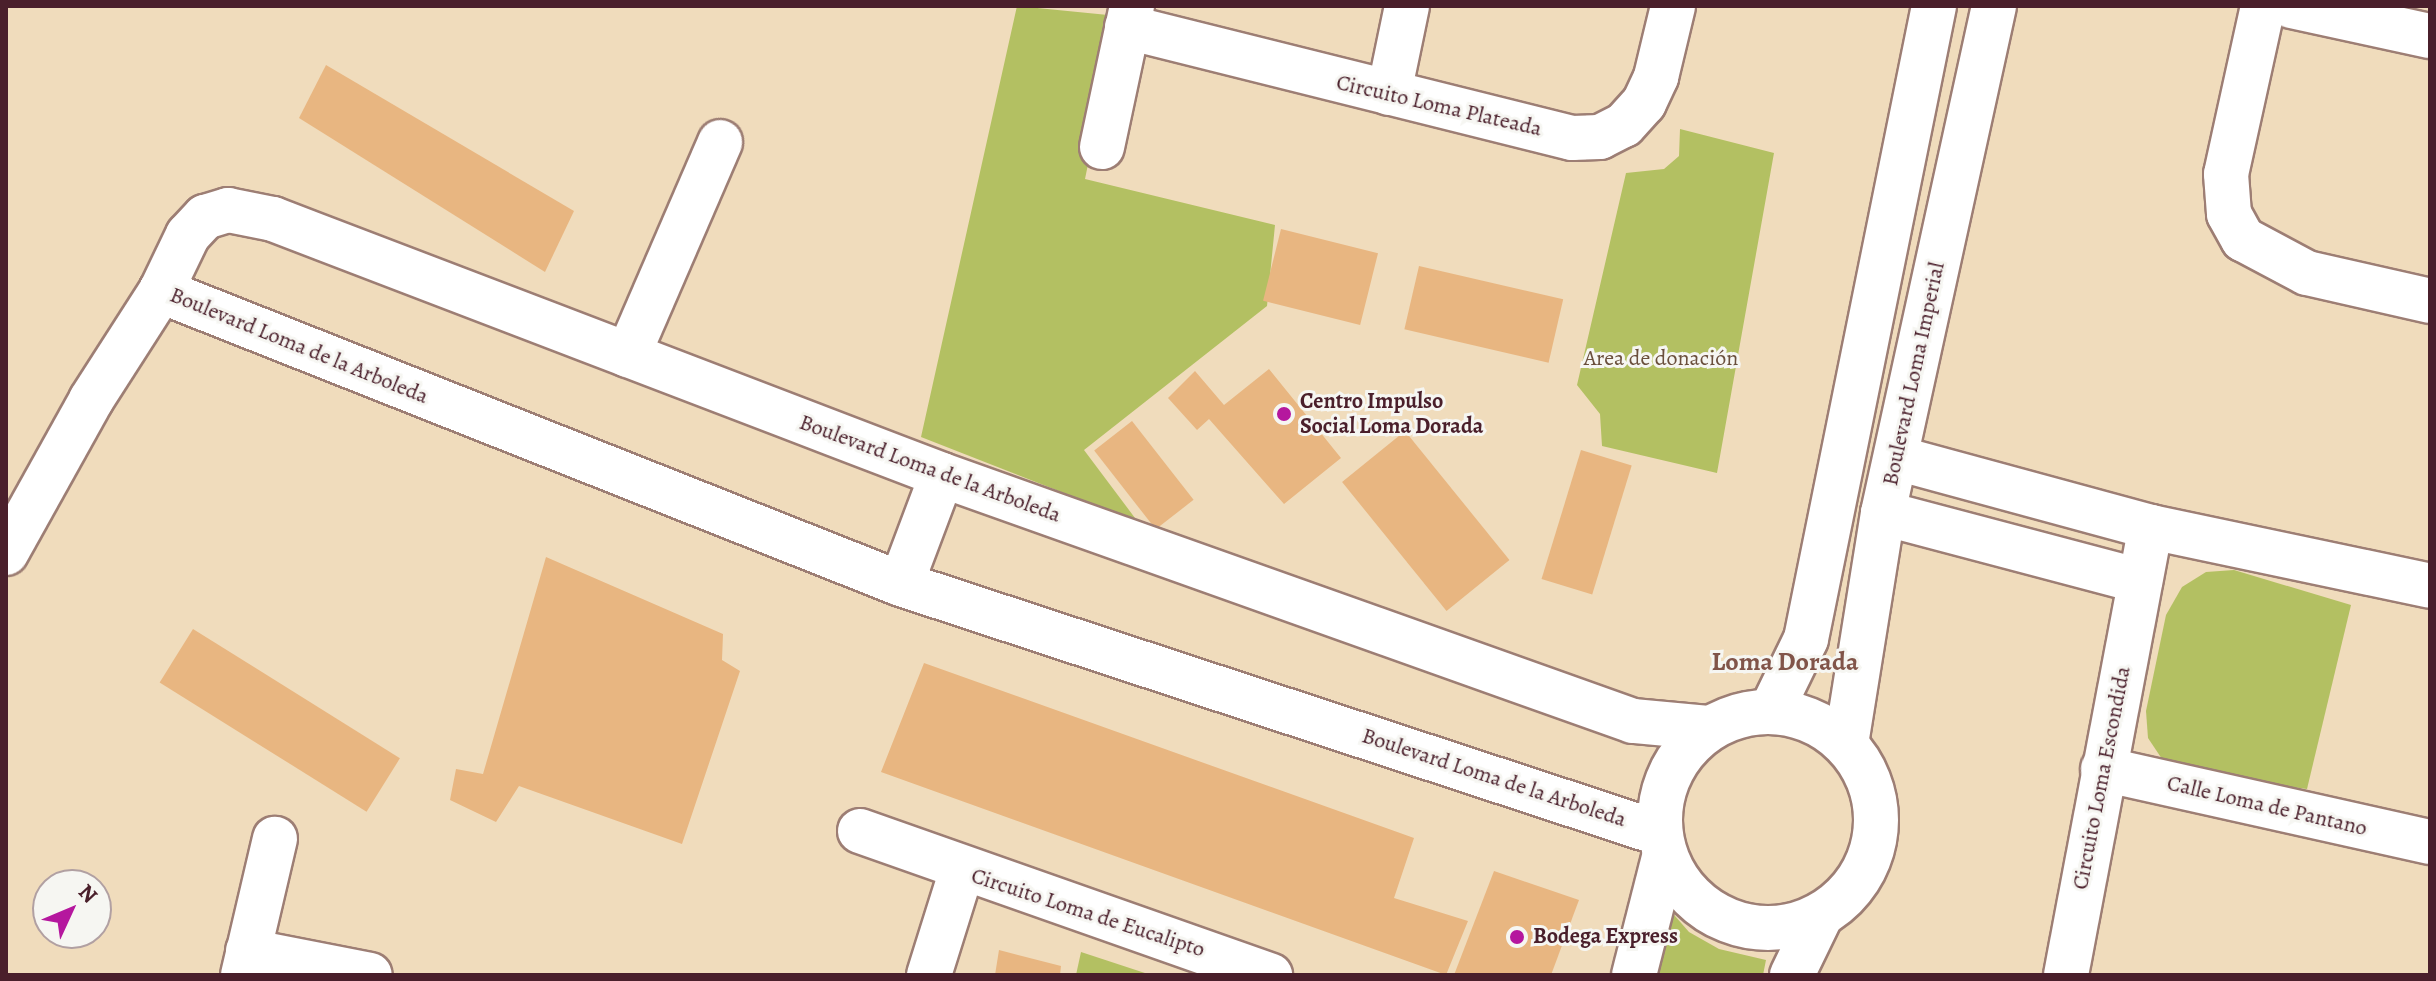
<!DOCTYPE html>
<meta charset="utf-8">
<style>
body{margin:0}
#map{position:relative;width:2436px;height:981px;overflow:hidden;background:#f0dcbc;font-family:Alegreya,serif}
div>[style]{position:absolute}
.green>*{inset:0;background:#b3c062}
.building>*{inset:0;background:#e8b681;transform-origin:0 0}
.roads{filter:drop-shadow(2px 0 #9d7e74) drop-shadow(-2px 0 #9d7e74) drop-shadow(0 2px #9d7e74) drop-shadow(0 -2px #9d7e74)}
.minor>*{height:44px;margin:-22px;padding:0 22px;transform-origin:22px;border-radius:22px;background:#fff}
.minor>.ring{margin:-22px;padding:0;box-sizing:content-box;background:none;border:44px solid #fff;border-radius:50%}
.dots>*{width:22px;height:22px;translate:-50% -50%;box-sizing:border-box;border:4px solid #f6f6f2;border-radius:50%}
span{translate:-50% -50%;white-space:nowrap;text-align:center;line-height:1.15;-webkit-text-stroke:6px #f6f6f2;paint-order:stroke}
.street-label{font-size:22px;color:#4a1f2b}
.park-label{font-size:22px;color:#6a4f3c}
.poi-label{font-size:22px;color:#4a1f2b;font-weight:700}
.left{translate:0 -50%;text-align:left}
.quarter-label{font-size:26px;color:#815449;font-weight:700}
.frame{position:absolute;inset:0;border:8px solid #4a1f2b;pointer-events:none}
.north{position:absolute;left:32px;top:869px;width:80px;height:80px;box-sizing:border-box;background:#f6f6f2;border:2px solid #b1a0a2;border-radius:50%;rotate:46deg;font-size:22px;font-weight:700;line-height:32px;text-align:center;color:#4a1f2b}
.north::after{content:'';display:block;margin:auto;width:28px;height:36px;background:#b5179e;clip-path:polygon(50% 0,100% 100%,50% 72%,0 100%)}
</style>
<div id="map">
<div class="green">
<div style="clip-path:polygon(1017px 6px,1108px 15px,1113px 41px,1085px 179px,1275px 225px,1267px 306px,1084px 450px,1138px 522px,921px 437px)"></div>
<div style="clip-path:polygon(1680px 129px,1774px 153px,1717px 473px,1602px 446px,1600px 414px,1577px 385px,1626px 173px,1664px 169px,1679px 156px)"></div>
<div style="clip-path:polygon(2234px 570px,2351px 605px,2307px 789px,2199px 775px,2166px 765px,2148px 738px,2146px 711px,2166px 615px,2182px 587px,2206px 572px)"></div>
<div style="clip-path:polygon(1668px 908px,1689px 932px,1719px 949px,1766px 960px,1763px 975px,1653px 975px)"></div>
<div style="clip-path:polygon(1081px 952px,1151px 975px,1076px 975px)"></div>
</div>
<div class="building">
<div style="clip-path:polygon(326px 65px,574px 211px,545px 272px,299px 118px)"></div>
<div style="left:1281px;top:229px;width:100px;height:74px;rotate:14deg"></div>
<div style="left:1419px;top:266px;width:148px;height:65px;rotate:13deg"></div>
<div style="clip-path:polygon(1269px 369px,1341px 458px,1284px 504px,1209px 419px,1197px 430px,1168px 398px,1195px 371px,1224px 405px)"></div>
<div style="left:1132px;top:421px;width:100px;height:48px;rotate:52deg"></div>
<div style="left:1405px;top:431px;width:166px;height:81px;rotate:51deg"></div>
<div style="left:1581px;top:450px;width:53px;height:135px;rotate:17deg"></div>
<div style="clip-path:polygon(546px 557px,723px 634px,722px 660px,740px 671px,682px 844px,519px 786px,496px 822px,450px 800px,456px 769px,483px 774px)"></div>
<div style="left:193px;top:629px;width:244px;height:63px;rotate:32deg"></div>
<div style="clip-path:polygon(924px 663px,1414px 838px,1394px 898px,1468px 921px,1446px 975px,881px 772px)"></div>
<div style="clip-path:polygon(1494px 871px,1579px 900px,1551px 975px,1454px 975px)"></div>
<div style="clip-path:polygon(999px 950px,1061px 966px,1060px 975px,995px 975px)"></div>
</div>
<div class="roads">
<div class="minor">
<div style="left:2263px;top:6px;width:172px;rotate:102.4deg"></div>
<div style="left:2226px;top:174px;width:40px;rotate:85.7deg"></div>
<div style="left:2229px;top:214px;width:29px;rotate:61deg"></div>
<div style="left:2243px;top:239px;width:72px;rotate:28deg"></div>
<div style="left:2307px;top:273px;width:126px;rotate:12.8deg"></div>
<div style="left:2291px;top:6px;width:142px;rotate:12.2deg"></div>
<div style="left:1127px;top:27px;width:459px;rotate:14deg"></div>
<div style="left:1572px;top:138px;width:28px;rotate:-2deg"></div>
<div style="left:1600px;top:137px;width:27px;rotate:-27deg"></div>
<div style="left:1624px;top:125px;width:30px;rotate:-48deg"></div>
<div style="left:1644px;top:103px;width:29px;rotate:-65deg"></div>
<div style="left:1656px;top:77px;width:73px;rotate:-76.5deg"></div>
<div style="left:1389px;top:93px;width:89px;rotate:-78.3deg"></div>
<div style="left:1102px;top:147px;width:144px;rotate:-78deg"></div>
<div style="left:161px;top:291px;width:796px;rotate:21.6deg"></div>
<div style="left:901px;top:584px;width:798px;rotate:18.19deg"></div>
<div style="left:628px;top:355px;width:232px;rotate:-66.6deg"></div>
<div style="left:1897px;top:458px;width:263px;rotate:15.2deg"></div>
<div style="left:2151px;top:527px;width:285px;rotate:11.9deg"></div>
<div style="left:1883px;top:513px;width:266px;rotate:14.8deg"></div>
<div style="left:6px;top:553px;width:175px;rotate:-60.9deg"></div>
<div style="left:91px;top:400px;width:130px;rotate:-57.3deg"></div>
<div style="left:161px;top:291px;width:62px;rotate:-64.3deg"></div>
<div style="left:188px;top:235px;width:25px;rotate:-47deg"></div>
<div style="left:205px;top:217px;width:24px;rotate:-17deg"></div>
<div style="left:228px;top:210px;width:46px;rotate:11.3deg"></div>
<div style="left:273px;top:219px;width:716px;rotate:20.94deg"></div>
<div style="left:942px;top:475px;width:733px;rotate:19.6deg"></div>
<div style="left:1633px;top:721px;width:75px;rotate:5.3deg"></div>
<div style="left:901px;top:584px;width:116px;rotate:-69.4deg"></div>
<div style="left:1771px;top:711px;width:80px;rotate:-64.1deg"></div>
<div style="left:1806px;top:639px;width:646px;rotate:-78.57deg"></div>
<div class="ring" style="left:1660px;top:712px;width:172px;height:172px"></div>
<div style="left:1846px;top:744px;width:234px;rotate:-80.9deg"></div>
<div style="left:1883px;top:513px;width:519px;rotate:-77.65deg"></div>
<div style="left:2103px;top:769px;width:335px;rotate:12.6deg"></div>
<div style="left:860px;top:831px;width:435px;rotate:19.4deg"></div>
<div style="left:248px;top:951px;width:124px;rotate:11.1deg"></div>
<div style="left:243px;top:975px;width:140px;rotate:-76.8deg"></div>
<div style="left:929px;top:975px;width:110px;rotate:-72.6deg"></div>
<div style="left:1634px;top:975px;width:122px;rotate:-75.7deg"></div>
<div style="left:1792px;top:975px;width:64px;rotate:-64.2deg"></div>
<div style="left:2066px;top:975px;width:456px;rotate:-79.3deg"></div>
</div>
</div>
<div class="dots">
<div style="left:1284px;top:414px;background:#b5179e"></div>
<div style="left:1517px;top:937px;background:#b5179e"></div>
</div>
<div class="street-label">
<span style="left:1439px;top:106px;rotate:13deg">Circuito Loma Plateada</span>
<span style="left:299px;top:346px;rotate:22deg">Boulevard Loma de la Arboleda</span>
<span style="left:1914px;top:374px;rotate:-78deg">Boulevard Loma Imperial</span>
<span style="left:930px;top:469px;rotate:20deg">Boulevard Loma de la Arboleda</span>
<span style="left:1494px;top:778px;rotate:18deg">Boulevard Loma de la Arboleda</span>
<span style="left:2102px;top:778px;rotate:-79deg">Circuito Loma Escondida</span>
<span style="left:2267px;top:806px;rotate:13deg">Calle Loma de Pantano</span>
<span style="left:1088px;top:913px;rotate:18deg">Circuito Loma de Eucalipto</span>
</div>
<div class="park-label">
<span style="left:1661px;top:359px">Area de donación</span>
</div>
<div class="poi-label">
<span class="left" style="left:1300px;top:414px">Centro Impulso<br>Social Loma Dorada</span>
<span class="left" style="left:1533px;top:937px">Bodega Express</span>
</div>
<div class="quarter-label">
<span style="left:1785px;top:662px">Loma Dorada</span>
</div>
<div class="frame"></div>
<div class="north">N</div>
</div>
